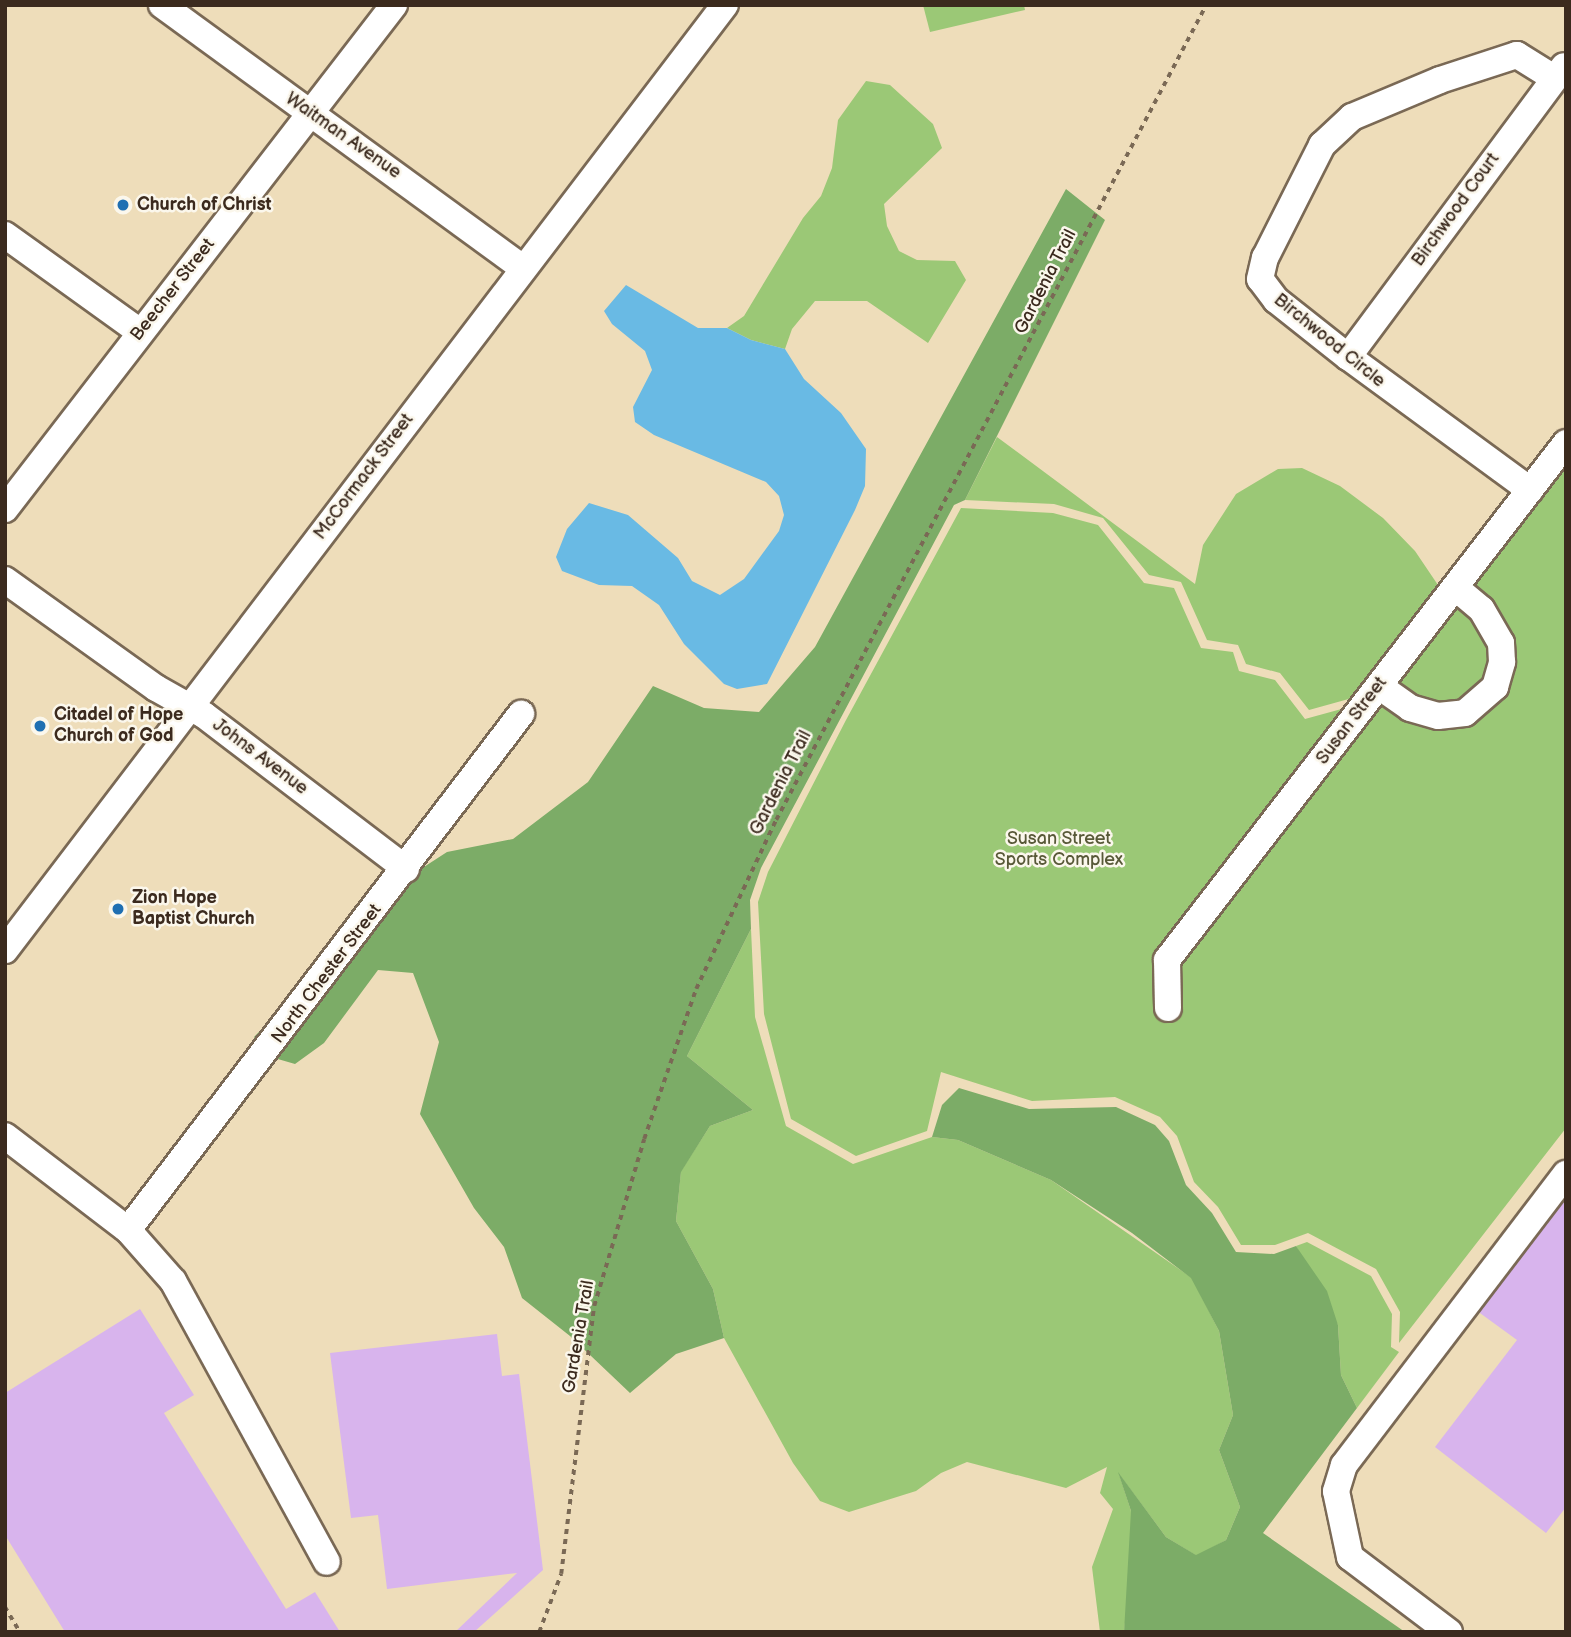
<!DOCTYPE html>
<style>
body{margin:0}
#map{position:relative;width:1571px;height:1637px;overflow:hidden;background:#eeddba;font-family:"Balsamiq Sans",sans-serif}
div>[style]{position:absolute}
.green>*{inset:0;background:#9bc876}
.forest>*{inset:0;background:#7cac67}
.water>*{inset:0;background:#69bae4}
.building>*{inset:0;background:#d8b4ed}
.path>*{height:3.5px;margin-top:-1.75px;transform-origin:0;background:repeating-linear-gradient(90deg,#7a6955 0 5px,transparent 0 10px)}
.roads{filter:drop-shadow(2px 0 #7a6955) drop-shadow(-2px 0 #7a6955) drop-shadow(0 2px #7a6955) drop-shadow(0 -2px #7a6955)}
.minor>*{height:26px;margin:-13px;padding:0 13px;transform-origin:13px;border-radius:13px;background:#fff}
.dots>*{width:19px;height:19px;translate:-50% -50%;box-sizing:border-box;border:4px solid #fbf7ec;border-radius:50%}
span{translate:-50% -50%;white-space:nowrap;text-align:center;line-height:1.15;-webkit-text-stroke:5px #fbf7ec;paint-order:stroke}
.street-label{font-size:18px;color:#3b2a1e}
.poi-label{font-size:18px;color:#3b2a1e;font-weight:700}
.left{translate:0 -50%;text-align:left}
.park-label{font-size:18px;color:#585938}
.frame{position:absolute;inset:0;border:7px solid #3b2a1e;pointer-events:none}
</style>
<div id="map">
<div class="green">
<div style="clip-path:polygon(923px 5px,1024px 5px,1025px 10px,930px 32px)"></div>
<div style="clip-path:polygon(866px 81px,890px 85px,933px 124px,942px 148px,884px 204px,887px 226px,899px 251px,917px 260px,955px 261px,966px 280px,928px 343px,867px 301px,815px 301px,792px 329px,785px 349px,751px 340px,727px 328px,744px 316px,803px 218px,821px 196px,832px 168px,838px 120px)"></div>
<div style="clip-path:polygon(997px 437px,1195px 584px,1203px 545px,1236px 494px,1278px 469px,1302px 468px,1340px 486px,1383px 518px,1415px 551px,1440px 588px,1363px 695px,1309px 710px,1280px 673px,1246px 664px,1238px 645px,1207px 640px,1181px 582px,1149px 575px,1103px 518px,1054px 504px,965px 500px)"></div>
<div style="clip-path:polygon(1566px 443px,1566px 1128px,1399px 1343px,1400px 1312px,1376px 1269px,1308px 1233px,1275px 1245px,1241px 1245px,1218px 1207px,1194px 1182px,1177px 1136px,1160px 1117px,1115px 1097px,1032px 1101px,941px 1072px,927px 1131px,856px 1156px,791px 1119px,764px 1014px,758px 902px,768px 872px,846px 720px,961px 508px,1053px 513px,1098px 525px,1144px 583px,1174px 588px,1201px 648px,1233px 652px,1239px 671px,1275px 680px,1305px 719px,1367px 702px)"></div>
<div style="clip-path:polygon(751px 929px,755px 1017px,786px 1126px,853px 1164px,932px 1137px,958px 1140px,1051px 1180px,1192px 1278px,1219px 1331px,1233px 1415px,1219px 1450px,1240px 1507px,1226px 1540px,1197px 1556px,1166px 1537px,1119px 1474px,1131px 1511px,1133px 1547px,1124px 1632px,1100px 1632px,1092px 1567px,1113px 1509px,1100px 1493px,1107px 1467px,1066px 1488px,967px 1462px,941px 1473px,916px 1491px,849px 1512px,820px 1501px,793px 1463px,724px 1338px,713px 1289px,676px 1221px,681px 1171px,710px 1126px,753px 1110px,687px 1056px)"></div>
<div style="clip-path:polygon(1307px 1242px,1371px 1276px,1392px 1314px,1391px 1347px,1399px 1352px,1357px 1408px,1341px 1375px,1338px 1325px,1296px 1246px)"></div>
</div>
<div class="forest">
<div style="clip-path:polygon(1066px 189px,1105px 220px,965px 500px,954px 505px,761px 868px,750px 900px,751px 929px,687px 1056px,753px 1110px,710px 1126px,681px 1172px,676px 1221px,713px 1289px,724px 1338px,676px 1354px,630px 1393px,570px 1336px,522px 1298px,504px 1247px,474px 1208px,420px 1114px,439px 1042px,413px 973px,378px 970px,324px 1043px,295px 1064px,264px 1055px,254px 1037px,410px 876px,447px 852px,513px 839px,588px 782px,653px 686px,704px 708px,759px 712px,815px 647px)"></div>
<div style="clip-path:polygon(959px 1088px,1029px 1109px,1116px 1107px,1155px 1125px,1169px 1141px,1186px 1185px,1212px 1213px,1236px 1252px,1274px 1254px,1296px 1246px,1327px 1291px,1338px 1325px,1341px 1375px,1357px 1408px,1263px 1533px,1405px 1632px,1124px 1632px,1131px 1511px,1118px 1472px,1166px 1537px,1196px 1555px,1226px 1540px,1240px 1507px,1219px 1450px,1233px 1415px,1219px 1331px,1191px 1278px,1132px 1233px,1051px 1180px,958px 1140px,932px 1137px,942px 1105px)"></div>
</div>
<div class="water">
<div style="clip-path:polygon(626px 285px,698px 328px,727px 328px,751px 340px,785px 349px,804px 379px,841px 413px,866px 449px,865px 486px,855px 510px,767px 684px,737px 689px,724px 684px,684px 644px,659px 605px,632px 586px,599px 585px,562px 571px,556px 557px,567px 529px,589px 503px,628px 515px,678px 558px,692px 581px,720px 595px,744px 579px,779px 531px,784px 515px,779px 496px,766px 482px,654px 435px,635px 422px,633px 407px,652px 370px,645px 351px,612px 324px,604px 311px)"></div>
</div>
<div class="building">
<div style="clip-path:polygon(1566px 1187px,1566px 1507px,1546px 1533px,1435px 1447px,1517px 1340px,1473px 1308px)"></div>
<div style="clip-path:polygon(140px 1309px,194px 1395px,164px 1413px,286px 1609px,315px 1592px,340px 1632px,65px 1632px,5px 1535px,5px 1393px)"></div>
<div style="clip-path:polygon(497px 1334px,502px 1376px,519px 1374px,543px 1570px,474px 1632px,455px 1632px,517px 1573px,387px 1589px,378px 1515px,351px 1518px,330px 1353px)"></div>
</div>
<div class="path">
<div style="left:5px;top:1607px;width:29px;rotate:59deg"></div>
<div style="left:539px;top:1632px;width:62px;rotate:-69.2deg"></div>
<div style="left:561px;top:1574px;width:270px;rotate:-83deg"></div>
<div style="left:594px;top:1306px;width:174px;rotate:-73.3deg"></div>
<div style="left:644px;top:1139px;width:159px;rotate:-70.9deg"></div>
<div style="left:696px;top:989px;width:187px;rotate:-64.7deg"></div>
<div style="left:776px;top:820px;width:921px;rotate:-62.18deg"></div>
</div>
<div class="roads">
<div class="minor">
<div style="left:162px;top:5px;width:447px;rotate:36.1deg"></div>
<div style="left:5px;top:235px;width:166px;rotate:35.7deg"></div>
<div style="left:1348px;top:357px;width:362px;rotate:-53.4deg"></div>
<div style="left:1530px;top:490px;width:225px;rotate:-143.8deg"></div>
<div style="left:1348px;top:357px;width:92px;rotate:-141.6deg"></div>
<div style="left:1276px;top:300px;width:26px;rotate:-127deg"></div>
<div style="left:1260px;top:279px;width:22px;rotate:-77deg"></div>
<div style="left:1265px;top:258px;width:127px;rotate:-63.2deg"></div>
<div style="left:1322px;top:145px;width:41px;rotate:-43deg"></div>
<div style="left:1352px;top:117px;width:95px;rotate:-22.8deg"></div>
<div style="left:1440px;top:80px;width:81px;rotate:-18deg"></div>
<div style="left:1517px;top:55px;width:44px;rotate:31.9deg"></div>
<div style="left:5px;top:509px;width:637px;rotate:-52.34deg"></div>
<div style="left:5px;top:580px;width:186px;rotate:35.6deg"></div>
<div style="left:156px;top:688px;width:55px;rotate:29.4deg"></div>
<div style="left:204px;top:715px;width:254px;rotate:37.3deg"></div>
<div style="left:1379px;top:686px;width:38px;rotate:35deg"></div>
<div style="left:1410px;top:708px;width:29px;rotate:16deg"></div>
<div style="left:1438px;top:716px;width:27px;rotate:-6deg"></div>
<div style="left:1465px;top:713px;width:40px;rotate:-41deg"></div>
<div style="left:1495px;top:687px;width:26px;rotate:-74deg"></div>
<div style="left:1502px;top:662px;width:19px;rotate:-93deg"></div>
<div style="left:1501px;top:643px;width:39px;rotate:-120deg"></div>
<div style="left:1481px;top:609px;width:34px;rotate:-140deg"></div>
<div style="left:5px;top:950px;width:1188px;rotate:-52.7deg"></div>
<div style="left:1168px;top:1008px;width:48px;rotate:-91.2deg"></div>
<div style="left:1167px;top:960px;width:653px;rotate:-52.34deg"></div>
<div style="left:5px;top:1136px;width:155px;rotate:37.4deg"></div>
<div style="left:128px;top:1230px;width:68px;rotate:48.6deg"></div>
<div style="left:173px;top:1281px;width:320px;rotate:61.3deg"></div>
<div style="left:128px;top:1230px;width:649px;rotate:-52.71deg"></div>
<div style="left:1449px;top:1632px;width:124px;rotate:-142.9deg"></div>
<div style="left:1350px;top:1557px;width:67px;rotate:-102deg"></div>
<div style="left:1336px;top:1491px;width:27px;rotate:-73deg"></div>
<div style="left:1344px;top:1465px;width:366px;rotate:-52.7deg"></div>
</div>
</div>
<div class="dots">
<div style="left:123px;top:205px;background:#1f6fb2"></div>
<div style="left:40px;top:726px;background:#1f6fb2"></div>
<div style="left:118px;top:909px;background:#1f6fb2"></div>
</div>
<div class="street-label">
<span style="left:343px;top:136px;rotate:35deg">Waitman Avenue</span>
<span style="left:1456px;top:210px;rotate:-54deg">Birchwood Court</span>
<span style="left:1046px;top:282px;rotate:-63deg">Gardenia Trail</span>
<span style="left:173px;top:290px;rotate:-52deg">Beecher Street</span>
<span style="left:1329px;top:341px;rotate:39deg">Birchwood Circle</span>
<span style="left:364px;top:477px;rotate:-53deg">McCormack Street</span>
<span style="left:1352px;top:721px;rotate:-53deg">Susan Street</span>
<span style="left:260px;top:757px;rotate:37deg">Johns Avenue</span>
<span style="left:781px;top:783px;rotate:-63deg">Gardenia Trail</span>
<span style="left:327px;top:974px;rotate:-53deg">North Chester Street</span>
<span style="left:579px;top:1337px;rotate:-80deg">Gardenia Trail</span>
</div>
<div class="poi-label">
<span class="left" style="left:137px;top:205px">Church of Christ</span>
<span class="left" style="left:54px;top:726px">Citadel of Hope<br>Church of God</span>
<span class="left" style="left:132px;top:909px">Zion Hope<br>Baptist Church</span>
</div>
<div class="park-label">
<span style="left:1059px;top:850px">Susan Street<br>Sports Complex</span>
</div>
<div class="frame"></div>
</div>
